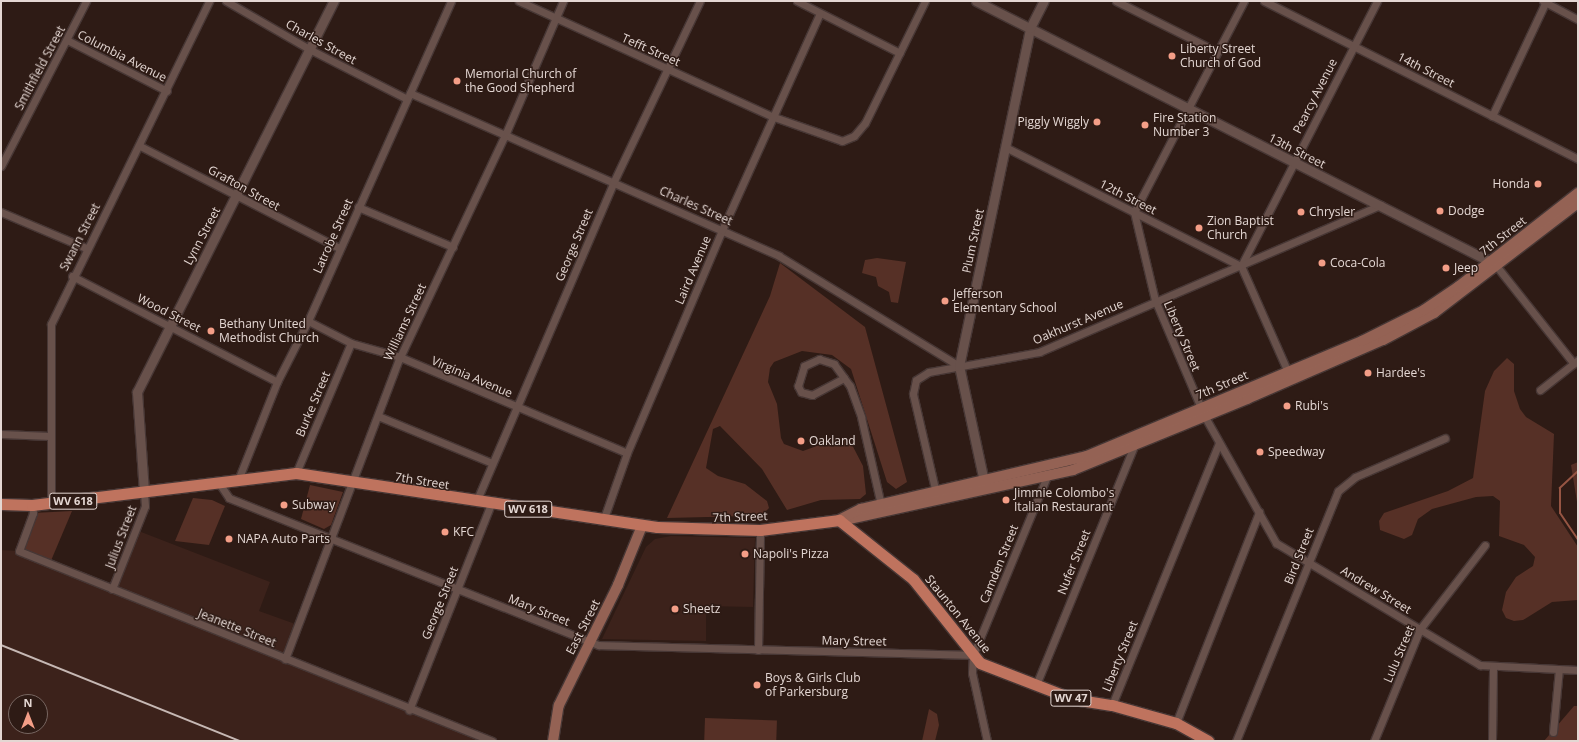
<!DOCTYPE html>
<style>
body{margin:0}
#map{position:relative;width:1579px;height:742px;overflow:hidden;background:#2e1b15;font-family:"Open Sans",sans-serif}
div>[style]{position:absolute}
.built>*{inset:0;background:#3c221b}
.green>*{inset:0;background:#563026;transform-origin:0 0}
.stream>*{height:2px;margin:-1px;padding:0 1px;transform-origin:1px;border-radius:1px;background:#965543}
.roads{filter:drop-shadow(1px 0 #473735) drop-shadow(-1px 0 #473735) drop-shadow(0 1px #473735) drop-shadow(0 -1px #473735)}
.minor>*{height:7px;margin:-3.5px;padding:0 3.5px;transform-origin:3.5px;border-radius:3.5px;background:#68514b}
.tertiary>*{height:9px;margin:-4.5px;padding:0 4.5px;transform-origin:4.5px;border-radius:4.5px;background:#68514b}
.secondary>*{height:10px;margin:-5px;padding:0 5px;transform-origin:5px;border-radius:5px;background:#946254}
.primary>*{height:11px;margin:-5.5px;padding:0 5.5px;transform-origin:5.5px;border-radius:5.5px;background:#bf735e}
.rail>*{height:2px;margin:-1px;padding:0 1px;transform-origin:1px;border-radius:1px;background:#c6b8b4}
.dots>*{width:11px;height:11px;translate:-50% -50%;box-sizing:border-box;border:2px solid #2e1b15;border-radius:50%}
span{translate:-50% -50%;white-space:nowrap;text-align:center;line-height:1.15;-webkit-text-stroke:3px #2e1b15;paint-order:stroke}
.shield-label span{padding:1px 3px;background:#2e1b15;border:1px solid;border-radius:3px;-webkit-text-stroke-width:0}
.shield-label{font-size:11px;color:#e4d7d3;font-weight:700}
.street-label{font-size:12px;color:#e4d7d3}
.poi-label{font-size:12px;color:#e4d7d3}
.left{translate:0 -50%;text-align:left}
.right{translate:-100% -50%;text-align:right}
.frame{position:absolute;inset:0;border:2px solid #e4d7d3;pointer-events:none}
.north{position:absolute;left:8px;top:694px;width:40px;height:40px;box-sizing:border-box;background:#2e1b15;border:1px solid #776661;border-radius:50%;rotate:0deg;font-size:11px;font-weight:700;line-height:16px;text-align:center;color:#e4d7d3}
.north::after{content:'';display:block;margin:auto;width:14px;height:18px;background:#f49e87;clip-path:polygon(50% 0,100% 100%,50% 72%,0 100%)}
</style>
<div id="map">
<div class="built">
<div style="clip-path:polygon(evenodd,136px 530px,270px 582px,259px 611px,298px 625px,285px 659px,492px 741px,1px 741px,1px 550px,19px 551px,112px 589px,136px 530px,16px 702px,40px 702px,40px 726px,16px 726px,16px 702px)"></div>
<div style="clip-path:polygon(671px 536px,755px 538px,753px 607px,706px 606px,706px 641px,602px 639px,646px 547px,655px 539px)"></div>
</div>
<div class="green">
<div style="clip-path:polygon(877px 258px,906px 262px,898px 303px,891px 302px,889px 292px,878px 286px,876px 277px,862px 273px,865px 260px)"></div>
<div style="clip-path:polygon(780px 263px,865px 327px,907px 482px,896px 489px,887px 482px,851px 369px,832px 355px,802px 351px,774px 362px,770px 368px,768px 382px,777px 404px,781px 438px,784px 444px,803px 451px,836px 439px,849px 439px,863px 466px,866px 494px,860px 499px,821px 500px,787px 510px,762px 469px,720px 426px,713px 429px,706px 468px,718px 476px,745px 484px,767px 501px,769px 508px,763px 514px,748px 516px,667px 518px,770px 296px)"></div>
<div style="clip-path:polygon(1507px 358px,1514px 364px,1514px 391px,1520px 409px,1526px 417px,1554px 434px,1551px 506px,1578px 547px,1578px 600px,1552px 602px,1523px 620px,1514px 621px,1506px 618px,1502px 610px,1506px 592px,1516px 577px,1533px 566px,1535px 557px,1524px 545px,1499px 536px,1500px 501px,1493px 496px,1476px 497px,1432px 509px,1418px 519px,1412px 535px,1404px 539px,1380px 530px,1379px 521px,1384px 513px,1448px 491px,1473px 478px,1485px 391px,1494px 371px)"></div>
<div style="clip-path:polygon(1578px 462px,1578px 508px,1571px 465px)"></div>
<div style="clip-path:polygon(310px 485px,343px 492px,331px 525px,324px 529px,301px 519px)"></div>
<div style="clip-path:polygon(193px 498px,212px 500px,225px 506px,209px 545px,175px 541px)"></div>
<div style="clip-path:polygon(72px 511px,50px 563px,19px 551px,33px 513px)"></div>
<div style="clip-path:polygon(1574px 706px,1578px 706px,1578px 741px,1544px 741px)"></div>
<div style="clip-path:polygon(929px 709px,937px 714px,939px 725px,935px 741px,922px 741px)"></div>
<div style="left:705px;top:718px;width:72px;height:23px;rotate:2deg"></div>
</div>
<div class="stream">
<div style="left:1578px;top:471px;width:25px;rotate:137deg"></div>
<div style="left:1560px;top:488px;width:25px;rotate:90deg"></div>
<div style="left:1560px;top:513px;width:32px;rotate:56deg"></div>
</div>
<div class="roads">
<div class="minor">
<div style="left:226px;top:1px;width:96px;rotate:30deg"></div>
<div style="left:309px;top:49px;width:110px;rotate:27deg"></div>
<div style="left:519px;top:1px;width:280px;rotate:24.5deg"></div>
<div style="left:774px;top:117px;width:72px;rotate:19.4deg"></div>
<div style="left:842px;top:141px;width:13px;rotate:-23deg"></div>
<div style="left:854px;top:136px;width:17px;rotate:-50deg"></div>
<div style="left:865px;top:123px;width:136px;rotate:-63.8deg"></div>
<div style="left:797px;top:1px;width:115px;rotate:26.8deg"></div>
<div style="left:1116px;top:1px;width:112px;rotate:26.6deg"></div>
<div style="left:1244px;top:1px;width:238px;rotate:117.5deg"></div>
<div style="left:1134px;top:212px;width:90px;rotate:76.6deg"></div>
<div style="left:1155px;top:300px;width:127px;rotate:66.9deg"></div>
<div style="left:1205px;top:417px;width:145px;rotate:60.6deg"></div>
<div style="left:1276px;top:543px;width:238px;rotate:30.9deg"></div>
<div style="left:1480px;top:665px;width:98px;rotate:2.9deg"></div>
<div style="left:1264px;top:1px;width:352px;rotate:26.7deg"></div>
<div style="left:1543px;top:1px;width:40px;rotate:28deg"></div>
<div style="left:67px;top:40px;width:112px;rotate:27deg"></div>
<div style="left:410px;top:93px;width:403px;rotate:23.8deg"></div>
<div style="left:779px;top:256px;width:211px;rotate:31.4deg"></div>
<div style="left:1492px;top:116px;width:127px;rotate:-64.8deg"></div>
<div style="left:140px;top:146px;width:224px;rotate:27.1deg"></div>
<div style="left:1005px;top:147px;width:264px;rotate:26.8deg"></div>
<div style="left:1px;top:166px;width:186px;rotate:-62.7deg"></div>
<div style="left:358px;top:207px;width:103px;rotate:22.8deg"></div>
<div style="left:1px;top:212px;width:92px;rotate:23deg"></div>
<div style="left:1241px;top:266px;width:298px;rotate:-62.8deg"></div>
<div style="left:1241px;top:266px;width:116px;rotate:66.1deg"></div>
<div style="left:1498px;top:268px;width:122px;rotate:51.6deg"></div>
<div style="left:72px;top:276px;width:231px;rotate:27.3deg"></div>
<div style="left:308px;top:321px;width:48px;rotate:27.1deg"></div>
<div style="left:351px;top:343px;width:51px;rotate:15.9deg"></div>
<div style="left:400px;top:357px;width:246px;rotate:22.9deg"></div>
<div style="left:844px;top:378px;width:36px;rotate:152deg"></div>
<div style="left:812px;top:395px;width:11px;rotate:-165deg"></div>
<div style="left:801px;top:392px;width:7px;rotate:-117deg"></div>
<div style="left:798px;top:386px;width:21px;rotate:-73deg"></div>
<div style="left:804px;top:366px;width:17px;rotate:-25deg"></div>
<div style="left:819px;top:359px;width:16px;rotate:18deg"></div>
<div style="left:834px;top:364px;width:17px;rotate:54deg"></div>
<div style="left:844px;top:378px;width:10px;rotate:53deg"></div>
<div style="left:850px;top:386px;width:33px;rotate:70deg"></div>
<div style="left:861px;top:417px;width:90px;rotate:77.2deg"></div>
<div style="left:1540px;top:390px;width:48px;rotate:-38.3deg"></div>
<div style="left:378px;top:416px;width:123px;rotate:22.4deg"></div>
<div style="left:1px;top:434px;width:49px;rotate:2.3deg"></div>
<div style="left:296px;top:473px;width:141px;rotate:-67.1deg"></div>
<div style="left:238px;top:480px;width:105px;rotate:-68.3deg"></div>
<div style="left:277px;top:382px;width:68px;rotate:-63.1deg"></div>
<div style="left:308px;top:321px;width:350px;rotate:-65.9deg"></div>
<div style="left:219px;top:483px;width:18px;rotate:56deg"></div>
<div style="left:229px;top:498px;width:398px;rotate:21.7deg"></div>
<div style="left:599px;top:645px;width:374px;rotate:1.5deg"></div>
<div style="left:936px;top:493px;width:102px;rotate:-103.1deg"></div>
<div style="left:913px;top:394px;width:14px;rotate:-78deg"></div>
<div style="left:916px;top:380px;width:15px;rotate:-32deg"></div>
<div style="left:929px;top:372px;width:112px;rotate:-10.3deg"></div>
<div style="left:1039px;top:352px;width:372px;rotate:-23.3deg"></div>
<div style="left:476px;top:502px;width:349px;rotate:-66.7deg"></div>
<div style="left:614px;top:181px;width:199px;rotate:-64.5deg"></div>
<div style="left:51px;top:503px;width:179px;rotate:-90deg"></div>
<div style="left:51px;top:324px;width:360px;rotate:-63.9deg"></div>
<div style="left:32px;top:505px;width:8px;rotate:83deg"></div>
<div style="left:33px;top:513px;width:40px;rotate:110.2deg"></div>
<div style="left:19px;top:551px;width:510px;rotate:21.88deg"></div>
<div style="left:604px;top:518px;width:69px;rotate:-70.5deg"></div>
<div style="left:627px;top:453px;width:242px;rotate:-66.9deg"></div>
<div style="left:722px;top:230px;width:238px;rotate:-65.7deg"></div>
<div style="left:112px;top:589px;width:89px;rotate:-68.3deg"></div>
<div style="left:145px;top:506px;width:14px;rotate:-94deg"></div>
<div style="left:758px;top:650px;width:120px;rotate:-89deg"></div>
<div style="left:285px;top:659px;width:323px;rotate:-69.2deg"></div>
<div style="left:400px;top:357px;width:248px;rotate:-64.7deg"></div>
<div style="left:506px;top:133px;width:144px;rotate:-66.6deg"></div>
<div style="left:1036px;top:685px;width:256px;rotate:-67.7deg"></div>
<div style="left:1112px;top:705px;width:283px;rotate:-67.8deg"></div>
<div style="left:409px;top:710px;width:222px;rotate:-68.3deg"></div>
<div style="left:1176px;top:723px;width:227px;rotate:-68.5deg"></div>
<div style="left:1553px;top:732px;width:63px;rotate:-84.6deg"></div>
<div style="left:987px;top:741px;width:70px;rotate:-102.4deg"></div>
<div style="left:972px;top:673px;width:18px;rotate:-87deg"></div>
<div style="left:973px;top:655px;width:196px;rotate:-67.5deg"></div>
<div style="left:1236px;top:741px;width:270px;rotate:-67.8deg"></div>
<div style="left:1338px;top:491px;width:22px;rotate:-39deg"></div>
<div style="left:1355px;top:477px;width:98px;rotate:-23.4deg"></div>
<div style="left:1374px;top:741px;width:121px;rotate:-67.7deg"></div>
<div style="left:1420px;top:629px;width:106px;rotate:-52.3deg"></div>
<div style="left:1492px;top:741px;width:75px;rotate:-89.2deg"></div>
</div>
<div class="tertiary">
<div style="left:976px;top:1px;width:582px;rotate:26.87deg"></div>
<div style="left:985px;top:486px;width:123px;rotate:-102.2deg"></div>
<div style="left:959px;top:366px;width:345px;rotate:-78.1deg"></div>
<div style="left:1030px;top:28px;width:30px;rotate:-63deg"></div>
<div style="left:144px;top:492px;width:100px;rotate:-94deg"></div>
<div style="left:137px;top:392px;width:438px;rotate:-63.3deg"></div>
</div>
<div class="secondary">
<div style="left:849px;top:519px;width:229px;rotate:-12.3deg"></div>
<div style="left:1073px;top:470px;width:188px;rotate:-22.2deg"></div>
<div style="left:1247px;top:399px;width:148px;rotate:-23.5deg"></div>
<div style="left:1383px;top:340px;width:58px;rotate:-27.9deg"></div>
<div style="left:1434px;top:313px;width:181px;rotate:-37.4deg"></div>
<div style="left:839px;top:520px;width:25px;rotate:-27deg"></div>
<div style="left:861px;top:509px;width:232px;rotate:-13.2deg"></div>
<div style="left:1087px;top:456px;width:298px;rotate:-22.7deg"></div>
<div style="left:1362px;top:341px;width:69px;rotate:-26.6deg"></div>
<div style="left:1424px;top:310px;width:42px;rotate:-34.4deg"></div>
<div style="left:1459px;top:286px;width:151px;rotate:-38deg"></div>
<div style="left:553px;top:741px;width:36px;rotate:-81deg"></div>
<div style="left:559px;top:705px;width:134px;rotate:-63.8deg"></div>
<div style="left:618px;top:585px;width:64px;rotate:-67.9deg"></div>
</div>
<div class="primary">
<div style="left:1px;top:504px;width:31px;rotate:2deg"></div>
<div style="left:32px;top:505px;width:266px;rotate:-6.9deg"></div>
<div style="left:296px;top:473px;width:365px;rotate:8.5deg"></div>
<div style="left:657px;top:527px;width:103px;rotate:1.7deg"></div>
<div style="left:760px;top:530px;width:80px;rotate:-7.2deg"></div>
<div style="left:839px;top:520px;width:95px;rotate:38.6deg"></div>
<div style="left:913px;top:579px;width:107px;rotate:51.4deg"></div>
<div style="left:980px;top:663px;width:100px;rotate:21.2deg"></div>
<div style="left:1073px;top:699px;width:39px;rotate:9deg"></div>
<div style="left:1112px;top:705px;width:66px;rotate:15.7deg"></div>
<div style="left:1176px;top:723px;width:37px;rotate:29deg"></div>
</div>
</div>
<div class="rail">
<div style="left:1px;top:645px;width:258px;rotate:21.9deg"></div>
</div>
<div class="dots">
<div style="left:1172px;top:56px;background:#f49e87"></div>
<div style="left:457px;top:81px;background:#f49e87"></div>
<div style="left:1097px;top:122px;background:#f49e87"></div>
<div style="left:1145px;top:125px;background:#f49e87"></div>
<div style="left:1538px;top:184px;background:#f49e87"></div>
<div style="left:1440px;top:211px;background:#f49e87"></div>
<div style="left:1301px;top:212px;background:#f49e87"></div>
<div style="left:1199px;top:228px;background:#f49e87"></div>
<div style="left:1322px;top:263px;background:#f49e87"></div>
<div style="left:1446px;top:268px;background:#f49e87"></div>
<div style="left:945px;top:301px;background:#f49e87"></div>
<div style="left:211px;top:331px;background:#f49e87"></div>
<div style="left:1368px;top:373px;background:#f49e87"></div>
<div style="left:1287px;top:406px;background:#f49e87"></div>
<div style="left:801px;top:441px;background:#f49e87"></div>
<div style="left:1260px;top:452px;background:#f49e87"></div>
<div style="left:1006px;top:500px;background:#f49e87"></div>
<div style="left:284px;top:505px;background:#f49e87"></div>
<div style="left:445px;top:532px;background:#f49e87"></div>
<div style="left:229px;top:539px;background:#f49e87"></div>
<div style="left:745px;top:554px;background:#f49e87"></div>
<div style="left:675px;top:609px;background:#f49e87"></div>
<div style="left:757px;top:685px;background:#f49e87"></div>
</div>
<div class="shield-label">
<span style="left:73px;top:501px">WV 618</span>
<span style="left:528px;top:509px">WV 618</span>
<span style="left:1071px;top:698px">WV 47</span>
</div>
<div class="street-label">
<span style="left:321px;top:42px;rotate:29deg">Charles Street</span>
<span style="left:651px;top:50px;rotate:24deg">Tefft Street</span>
<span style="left:122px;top:56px;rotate:27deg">Columbia Avenue</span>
<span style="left:40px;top:68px;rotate:-62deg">Smithfield Street</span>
<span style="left:1426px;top:70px;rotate:27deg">14th Street</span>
<span style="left:1315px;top:96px;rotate:-63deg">Pearcy Avenue</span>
<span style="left:1297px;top:151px;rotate:27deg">13th Street</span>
<span style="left:244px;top:188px;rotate:29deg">Grafton Street</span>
<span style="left:1128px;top:197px;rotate:27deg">12th Street</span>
<span style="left:696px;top:206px;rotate:24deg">Charles Street</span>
<span style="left:202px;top:236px;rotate:-62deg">Lynn Street</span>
<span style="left:333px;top:236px;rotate:-66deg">Latrobe Street</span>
<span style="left:1503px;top:236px;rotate:-38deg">7th Street</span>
<span style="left:80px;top:237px;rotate:-63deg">Swann Street</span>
<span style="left:973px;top:241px;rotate:-78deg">Plum Street</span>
<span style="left:574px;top:245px;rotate:-67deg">George Street</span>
<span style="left:693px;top:270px;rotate:-67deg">Laird Avenue</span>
<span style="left:169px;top:313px;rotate:27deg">Wood Street</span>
<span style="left:405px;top:322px;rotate:-65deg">Williams Street</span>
<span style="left:1078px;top:322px;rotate:-23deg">Oakhurst Avenue</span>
<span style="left:1182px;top:336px;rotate:67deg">Liberty Street</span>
<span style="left:472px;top:377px;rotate:23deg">Virginia Avenue</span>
<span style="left:1222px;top:385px;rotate:-23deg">7th Street</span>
<span style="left:313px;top:404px;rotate:-67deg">Burke Street</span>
<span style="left:422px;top:481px;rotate:9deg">7th Street</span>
<span style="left:740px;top:517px;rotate:-2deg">7th Street</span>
<span style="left:121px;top:537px;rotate:-69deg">Julius Street</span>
<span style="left:1299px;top:556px;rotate:-68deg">Bird Street</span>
<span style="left:1074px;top:562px;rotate:-68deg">Nufer Street</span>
<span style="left:999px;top:564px;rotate:-68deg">Camden Street</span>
<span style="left:1376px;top:590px;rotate:31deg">Andrew Street</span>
<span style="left:440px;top:603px;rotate:-68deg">George Street</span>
<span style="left:539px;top:610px;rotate:22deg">Mary Street</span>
<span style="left:958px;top:614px;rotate:51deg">Staunton Avenue</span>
<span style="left:583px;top:627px;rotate:-63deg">East Street</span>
<span style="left:237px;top:628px;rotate:22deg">Jeanette Street</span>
<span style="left:854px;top:641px;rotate:1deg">Mary Street</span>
<span style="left:1399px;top:654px;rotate:-67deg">Lulu Street</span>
<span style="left:1120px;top:656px;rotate:-68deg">Liberty Street</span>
</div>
<div class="poi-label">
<span class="left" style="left:1180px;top:56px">Liberty Street<br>Church of God</span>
<span class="left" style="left:465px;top:81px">Memorial Church of<br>the Good Shepherd</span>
<span class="left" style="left:1153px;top:125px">Fire Station<br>Number 3</span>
<span class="right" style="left:1089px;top:122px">Piggly Wiggly</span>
<span class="right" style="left:1530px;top:184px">Honda</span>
<span class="left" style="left:1448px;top:211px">Dodge</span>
<span class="left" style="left:1309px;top:212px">Chrysler</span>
<span class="left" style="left:1207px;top:228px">Zion Baptist<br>Church</span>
<span class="left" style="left:1330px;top:263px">Coca-Cola</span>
<span class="left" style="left:1454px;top:268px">Jeep</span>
<span class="left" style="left:953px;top:301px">Jefferson<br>Elementary School</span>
<span class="left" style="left:219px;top:331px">Bethany United<br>Methodist Church</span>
<span class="left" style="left:1376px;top:373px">Hardee's</span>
<span class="left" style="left:1295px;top:406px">Rubi's</span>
<span class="left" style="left:809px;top:441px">Oakland</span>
<span class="left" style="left:1268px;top:452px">Speedway</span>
<span class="left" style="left:1014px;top:500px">Jimmie Colombo's<br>Italian Restaurant</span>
<span class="left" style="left:292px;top:505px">Subway</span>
<span class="left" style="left:453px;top:532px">KFC</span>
<span class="left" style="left:237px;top:539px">NAPA Auto Parts</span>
<span class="left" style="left:753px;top:554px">Napoli's Pizza</span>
<span class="left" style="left:683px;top:609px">Sheetz</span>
<span class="left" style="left:765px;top:685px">Boys &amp; Girls Club<br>of Parkersburg</span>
</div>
<div class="frame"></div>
<div class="north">N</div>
</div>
